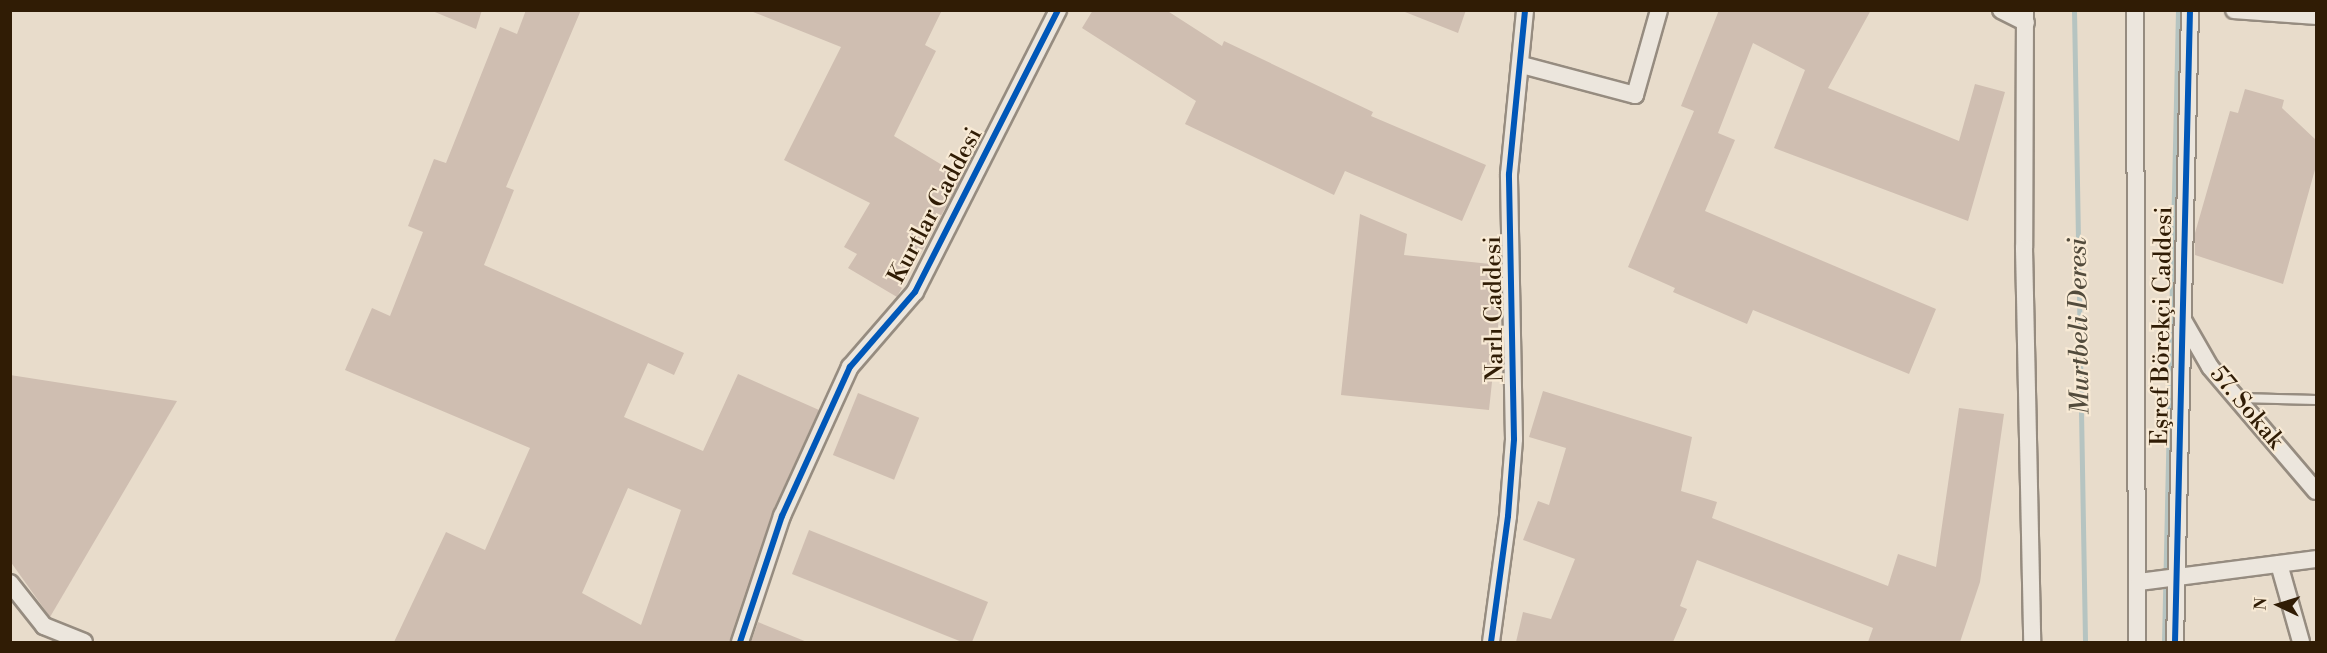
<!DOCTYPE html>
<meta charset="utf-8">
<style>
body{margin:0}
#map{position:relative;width:2327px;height:653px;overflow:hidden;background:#e8dccb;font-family:"Libre Bodoni",serif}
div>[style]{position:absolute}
.stream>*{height:5px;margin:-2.5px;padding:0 2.5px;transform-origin:2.5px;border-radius:2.5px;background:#b6c4c1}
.building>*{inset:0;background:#cfbeb1;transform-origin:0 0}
.roads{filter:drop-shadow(2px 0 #968c80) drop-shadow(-2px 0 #968c80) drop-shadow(0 2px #968c80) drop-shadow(0 -2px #968c80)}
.lane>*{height:8px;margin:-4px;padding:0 4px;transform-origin:4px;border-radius:4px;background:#ece6dd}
.street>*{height:16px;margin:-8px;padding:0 8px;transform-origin:8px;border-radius:8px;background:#ece6dd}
.cycleway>*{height:6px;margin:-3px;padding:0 3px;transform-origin:3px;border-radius:3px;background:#0057b8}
span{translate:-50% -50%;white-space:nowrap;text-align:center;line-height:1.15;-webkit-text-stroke:4.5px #f8ead5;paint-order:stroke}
.street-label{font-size:24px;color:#301c05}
.water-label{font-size:26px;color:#524b3c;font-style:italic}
.frame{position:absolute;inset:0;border:12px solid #301c05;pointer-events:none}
.north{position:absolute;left:2249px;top:575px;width:60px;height:60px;-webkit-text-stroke:4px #f8ead5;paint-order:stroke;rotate:274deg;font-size:16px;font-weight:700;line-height:24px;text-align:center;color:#301c05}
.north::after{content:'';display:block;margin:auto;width:21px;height:27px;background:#301c05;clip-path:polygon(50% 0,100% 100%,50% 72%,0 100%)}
</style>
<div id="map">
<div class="stream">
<div style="left:2074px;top:10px;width:632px;rotate:89deg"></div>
<div style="left:2164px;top:642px;width:632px;rotate:-88.73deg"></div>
</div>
<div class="building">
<div style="clip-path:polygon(430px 10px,482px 10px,476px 29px)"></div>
<div style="clip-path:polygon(evenodd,526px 10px,581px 10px,506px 187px,514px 190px,484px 265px,684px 353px,674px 375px,648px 363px,624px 417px,703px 451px,738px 374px,819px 410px,772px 513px,730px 642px,394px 642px,446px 532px,485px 550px,530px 448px,345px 370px,372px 308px,390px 316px,423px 232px,408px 226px,434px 159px,446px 163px,500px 27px,517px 34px,526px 10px,628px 488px,681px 510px,641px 625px,582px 593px,628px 488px)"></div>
<div style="clip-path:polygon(748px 10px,942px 10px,925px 45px,936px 51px,894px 136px,962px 177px,897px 297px,848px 268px,857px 254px,844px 247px,870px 203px,784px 160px,841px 47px)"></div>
<div style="clip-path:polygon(1093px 10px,1166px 10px,1222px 46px,1224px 41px,1373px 112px,1371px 116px,1486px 165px,1462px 221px,1345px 171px,1334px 195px,1185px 124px,1196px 101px,1082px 28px)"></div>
<div style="clip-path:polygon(1400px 10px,1466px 10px,1458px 33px)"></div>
<div style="clip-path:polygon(1719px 10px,1871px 10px,1828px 88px,1959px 141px,1975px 84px,2005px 92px,1968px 221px,1774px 148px,1805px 70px,1753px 43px,1718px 133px,1735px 140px,1705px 211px,1936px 309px,1909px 374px,1753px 310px,1747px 324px,1673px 292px,1675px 288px,1628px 267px,1694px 111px,1681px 106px)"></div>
<div style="clip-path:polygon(2245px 89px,2284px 100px,2282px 108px,2316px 140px,2316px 166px,2283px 284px,2195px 255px,2195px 233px,2230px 111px,2238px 113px)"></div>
<div style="clip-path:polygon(1360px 214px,1407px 234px,1404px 255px,1500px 265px,1501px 298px,1489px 410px,1341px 395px)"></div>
<div style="clip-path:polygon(10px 375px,177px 401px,50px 617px,10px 561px)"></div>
<div style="clip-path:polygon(1543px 391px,1692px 437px,1681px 491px,1717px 502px,1712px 518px,1888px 586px,1898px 554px,1936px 567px,1959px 408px,2004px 414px,1980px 582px,1960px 642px,1868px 642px,1873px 628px,1697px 560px,1680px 606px,1687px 609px,1673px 642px,1516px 642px,1523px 612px,1551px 619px,1575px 559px,1523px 540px,1538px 501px,1549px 505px,1566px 448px,1529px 437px)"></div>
<div style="left:858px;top:393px;width:66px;height:67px;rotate:22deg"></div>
<div style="clip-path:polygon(809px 530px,988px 602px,972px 642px,962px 642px,792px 574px)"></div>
<div style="clip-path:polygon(758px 622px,807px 642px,751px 642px)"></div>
</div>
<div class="roads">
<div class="lane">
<div style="left:2239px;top:398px;width:77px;rotate:1.5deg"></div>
</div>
<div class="street">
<div style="left:2001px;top:10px;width:28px;rotate:27deg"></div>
<div style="left:2025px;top:10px;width:238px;rotate:90.2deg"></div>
<div style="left:2024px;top:248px;width:394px;rotate:88.8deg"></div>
<div style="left:2135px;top:10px;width:632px;rotate:89.82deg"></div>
<div style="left:2234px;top:10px;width:82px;rotate:4.2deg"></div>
<div style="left:1522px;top:65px;width:117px;rotate:14.9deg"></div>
<div style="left:1635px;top:95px;width:88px;rotate:-74.2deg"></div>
<div style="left:2183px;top:320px;width:54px;rotate:60.1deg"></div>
<div style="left:2210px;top:367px;width:163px;rotate:49.5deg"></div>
<div style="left:2279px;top:564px;width:81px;rotate:74.2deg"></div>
<div style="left:2139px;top:582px;width:178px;rotate:-7.4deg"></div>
<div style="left:10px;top:583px;width:55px;rotate:51.7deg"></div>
<div style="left:44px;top:626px;width:43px;rotate:21.8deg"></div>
<div style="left:740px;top:642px;width:133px;rotate:-71.6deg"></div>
<div style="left:782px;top:516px;width:164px;rotate:-65.5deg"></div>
<div style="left:850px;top:367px;width:99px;rotate:-49.1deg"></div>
<div style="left:915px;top:292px;width:316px;rotate:-63.1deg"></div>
<div style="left:1491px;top:642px;width:127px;rotate:-82.3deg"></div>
<div style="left:1508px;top:516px;width:77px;rotate:-85.5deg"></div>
<div style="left:1514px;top:439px;width:265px;rotate:-91.1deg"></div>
<div style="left:1509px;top:174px;width:165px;rotate:-84.4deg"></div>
<div style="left:2175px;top:642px;width:632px;rotate:-88.64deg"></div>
</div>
</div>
<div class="cycleway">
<div style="left:740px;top:642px;width:133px;rotate:-71.6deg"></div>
<div style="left:782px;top:516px;width:164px;rotate:-65.5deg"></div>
<div style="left:850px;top:367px;width:99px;rotate:-49.1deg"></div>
<div style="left:915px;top:292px;width:316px;rotate:-63.1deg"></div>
<div style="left:1491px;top:642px;width:127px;rotate:-82.3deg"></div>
<div style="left:1508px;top:516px;width:77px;rotate:-85.5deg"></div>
<div style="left:1514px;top:439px;width:265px;rotate:-91.1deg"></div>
<div style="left:1509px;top:174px;width:165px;rotate:-84.4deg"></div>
<div style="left:2175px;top:642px;width:632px;rotate:-88.64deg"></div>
</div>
<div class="street-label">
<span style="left:936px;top:206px;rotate:-62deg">Kurtlar Caddesi</span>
<span style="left:1495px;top:309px;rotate:-91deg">Narlı Caddesi</span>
<span style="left:2163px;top:326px;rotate:-89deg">Eşref Börekçi Caddesi</span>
<span style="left:2246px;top:408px;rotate:50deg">57. Sokak</span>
</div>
<div class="water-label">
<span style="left:2080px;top:326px;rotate:-91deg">Murtbeli Deresi</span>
</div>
<div class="frame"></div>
<div class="north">N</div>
</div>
